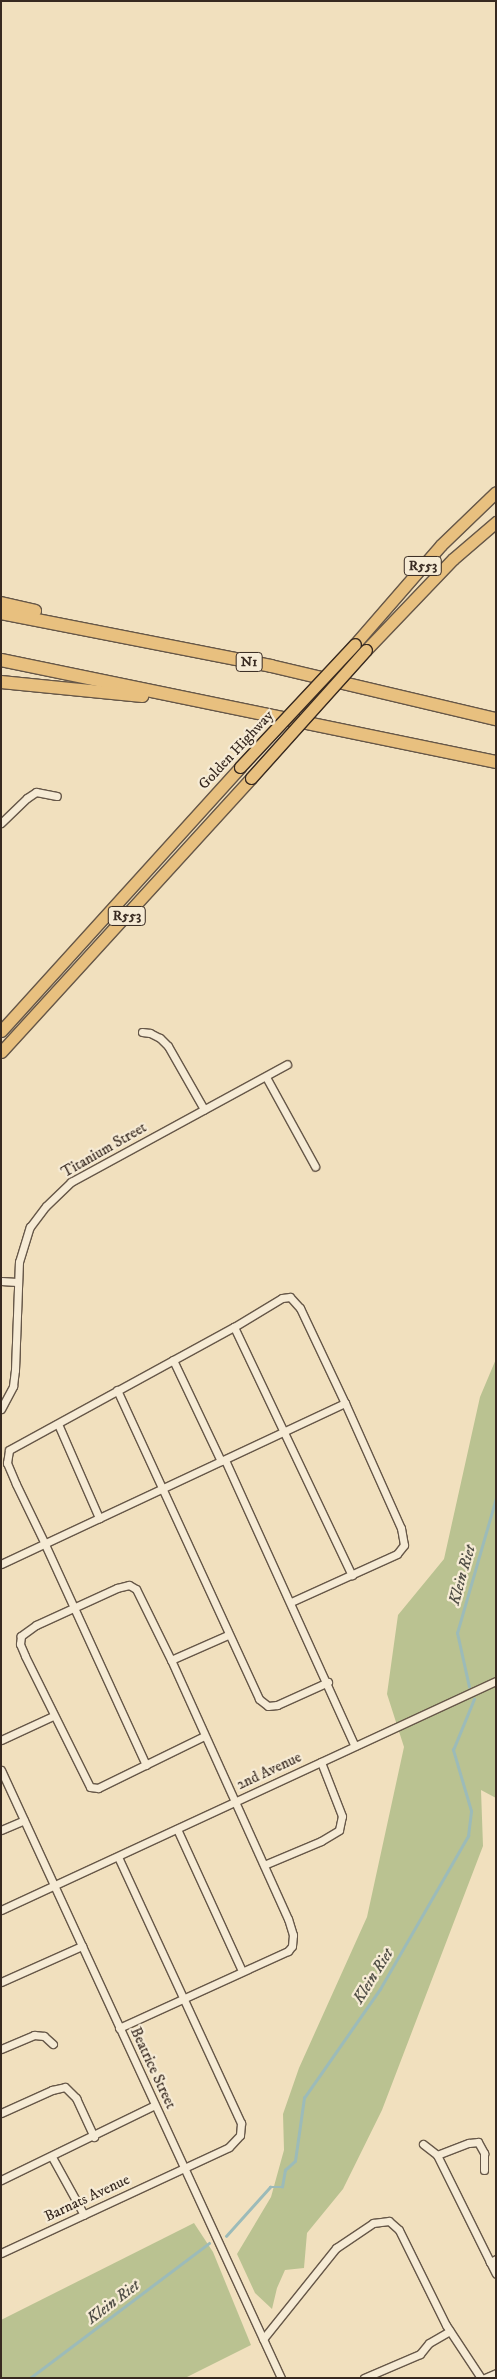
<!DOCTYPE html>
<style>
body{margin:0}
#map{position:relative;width:497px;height:2379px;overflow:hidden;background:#f1e0be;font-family:"IM FELL DW Pica",serif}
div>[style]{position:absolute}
.green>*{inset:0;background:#bac291}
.stream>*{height:2.5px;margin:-1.25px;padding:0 1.25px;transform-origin:1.25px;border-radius:1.25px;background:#9cbbb9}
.roads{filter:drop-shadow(1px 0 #665748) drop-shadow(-1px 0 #665748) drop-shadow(0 1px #665748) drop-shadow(0 -1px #665748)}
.minor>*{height:7px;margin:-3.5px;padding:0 3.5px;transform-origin:3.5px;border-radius:3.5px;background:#f6ebd5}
.primary>*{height:11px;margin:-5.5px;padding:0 5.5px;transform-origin:5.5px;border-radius:5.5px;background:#e8c07f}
.motorway>*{height:12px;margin:-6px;padding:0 6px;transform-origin:6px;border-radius:6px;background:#e8c07f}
.bridges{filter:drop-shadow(1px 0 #372920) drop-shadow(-1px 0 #372920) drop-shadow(0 1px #372920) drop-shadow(0 -1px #372920)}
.primary-bridge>*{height:11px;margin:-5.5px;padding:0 5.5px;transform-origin:5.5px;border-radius:5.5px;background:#e8c07f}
span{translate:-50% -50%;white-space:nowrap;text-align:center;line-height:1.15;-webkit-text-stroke:4.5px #f6ebd5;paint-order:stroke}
.shield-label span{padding:1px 4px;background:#f6ebd5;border:1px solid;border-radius:4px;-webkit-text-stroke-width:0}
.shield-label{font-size:14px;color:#372920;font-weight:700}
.street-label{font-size:15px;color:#372920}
.water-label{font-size:16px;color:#504e46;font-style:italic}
.frame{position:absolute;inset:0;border:2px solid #372920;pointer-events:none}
</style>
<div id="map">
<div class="green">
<div style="clip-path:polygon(496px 1359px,496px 1798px,481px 1790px,483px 1846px,382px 2110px,343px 2189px,307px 2233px,304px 2268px,285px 2270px,277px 2288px,272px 2309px,255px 2293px,237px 2254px,271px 2197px,284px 2150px,283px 2114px,299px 2068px,367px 1917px,404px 1747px,387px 1694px,398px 1615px,444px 1559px,480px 1397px)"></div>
<div style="clip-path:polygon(194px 2223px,213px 2252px,251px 2345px,185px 2378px,1px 2378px,1px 2320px)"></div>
</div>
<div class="stream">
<div style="left:469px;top:1687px;width:55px;rotate:-102.5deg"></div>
<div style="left:457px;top:1633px;width:141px;rotate:-73.9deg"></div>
<div style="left:226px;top:2236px;width:66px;rotate:-48.1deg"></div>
<div style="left:270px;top:2187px;width:12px"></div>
<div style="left:282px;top:2187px;width:17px;rotate:-80deg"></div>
<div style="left:285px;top:2170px;width:13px;rotate:-42deg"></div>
<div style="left:295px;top:2161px;width:64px;rotate:-81.9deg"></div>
<div style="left:304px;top:2098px;width:133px;rotate:-55.1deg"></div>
<div style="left:380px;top:1989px;width:177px;rotate:-60.1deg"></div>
<div style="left:468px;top:1836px;width:25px;rotate:-83deg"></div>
<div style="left:471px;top:1811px;width:64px;rotate:-106.4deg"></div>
<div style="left:453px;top:1750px;width:55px;rotate:-67.6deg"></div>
<div style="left:30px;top:2378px;width:224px;rotate:-37deg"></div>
</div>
<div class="roads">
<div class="minor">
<div style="left:1px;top:823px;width:36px;rotate:-44deg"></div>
<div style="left:27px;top:798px;width:11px;rotate:-34deg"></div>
<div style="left:36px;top:792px;width:21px;rotate:11deg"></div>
<div style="left:142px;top:1032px;width:8px;rotate:7deg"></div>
<div style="left:150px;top:1033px;width:11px;rotate:27deg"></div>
<div style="left:160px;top:1038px;width:11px;rotate:45deg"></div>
<div style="left:168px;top:1046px;width:73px;rotate:60.3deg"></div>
<div style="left:266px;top:1077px;width:102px;rotate:61.2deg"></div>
<div style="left:1px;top:1281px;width:16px;rotate:4deg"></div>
<div style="left:234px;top:1327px;width:275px;rotate:64.6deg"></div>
<div style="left:173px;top:1360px;width:112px;rotate:64.6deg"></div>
<div style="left:117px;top:1390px;width:340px;rotate:65.3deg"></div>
<div style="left:259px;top:1699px;width:11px;rotate:38deg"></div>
<div style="left:268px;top:1706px;width:9px;rotate:-6deg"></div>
<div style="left:277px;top:1705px;width:56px;rotate:-24.3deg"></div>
<div style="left:1px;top:1409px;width:26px;rotate:-62deg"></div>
<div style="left:13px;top:1386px;width:16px;rotate:-83deg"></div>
<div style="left:15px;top:1370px;width:108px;rotate:-87.9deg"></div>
<div style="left:19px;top:1262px;width:37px;rotate:-73deg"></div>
<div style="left:30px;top:1227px;width:26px;rotate:-53deg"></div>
<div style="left:46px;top:1206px;width:35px;rotate:-44deg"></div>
<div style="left:71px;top:1182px;width:246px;rotate:-28.6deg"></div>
<div style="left:58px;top:1424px;width:103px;rotate:66.4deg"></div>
<div style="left:225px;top:1460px;width:314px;rotate:65.6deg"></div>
<div style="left:1px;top:1564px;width:380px;rotate:-25.1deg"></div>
<div style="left:171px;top:1660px;width:62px;rotate:-23.7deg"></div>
<div style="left:1px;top:1740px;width:57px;rotate:-24.8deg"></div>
<div style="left:146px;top:1765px;width:243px;rotate:-114.6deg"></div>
<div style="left:45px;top:1544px;width:67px;rotate:-115.8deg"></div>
<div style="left:16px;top:1484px;width:23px;rotate:-113deg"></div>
<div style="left:7px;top:1463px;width:13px;rotate:-81deg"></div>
<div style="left:9px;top:1450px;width:256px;rotate:-28.7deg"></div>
<div style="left:234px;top:1327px;width:56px;rotate:-31.1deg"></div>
<div style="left:282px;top:1298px;width:8px;rotate:-7deg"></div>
<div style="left:290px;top:1297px;width:15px;rotate:48deg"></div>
<div style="left:300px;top:1308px;width:105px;rotate:64.7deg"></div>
<div style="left:345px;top:1403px;width:137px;rotate:65.9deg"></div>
<div style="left:401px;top:1528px;width:17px;rotate:80deg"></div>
<div style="left:404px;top:1545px;width:11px;rotate:128deg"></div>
<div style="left:397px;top:1554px;width:116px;rotate:155.6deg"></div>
<div style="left:1px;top:1770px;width:669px;rotate:65.27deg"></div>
<div style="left:177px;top:1829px;width:156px;rotate:65.4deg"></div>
<div style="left:1px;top:1830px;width:25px;rotate:-23deg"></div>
<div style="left:264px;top:1865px;width:62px;rotate:-22.8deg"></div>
<div style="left:321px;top:1841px;width:21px;rotate:-31deg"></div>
<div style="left:339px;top:1830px;width:14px;rotate:-78deg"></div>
<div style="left:342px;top:1816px;width:58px;rotate:-111.3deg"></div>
<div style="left:1px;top:1910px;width:545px;rotate:-24.83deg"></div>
<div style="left:1px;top:1982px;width:89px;rotate:-24deg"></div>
<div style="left:119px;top:2028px;width:186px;rotate:-24.5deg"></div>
<div style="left:288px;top:1951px;width:6px;rotate:-51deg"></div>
<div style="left:292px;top:1946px;width:11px;rotate:-85deg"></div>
<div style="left:293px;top:1935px;width:17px;rotate:-107deg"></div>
<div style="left:288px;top:1919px;width:284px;rotate:-114.3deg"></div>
<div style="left:171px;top:1660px;width:79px;rotate:-116.2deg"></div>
<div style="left:136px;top:1589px;width:8px;rotate:-150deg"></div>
<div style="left:129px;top:1585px;width:12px;rotate:166deg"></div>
<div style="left:117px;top:1588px;width:89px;rotate:155.4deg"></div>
<div style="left:36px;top:1625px;width:19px;rotate:144deg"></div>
<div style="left:21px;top:1636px;width:8px;rotate:97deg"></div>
<div style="left:20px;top:1644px;width:13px;rotate:67deg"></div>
<div style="left:25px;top:1656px;width:146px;rotate:63.6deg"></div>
<div style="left:90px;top:1787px;width:8px;rotate:7deg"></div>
<div style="left:98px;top:1788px;width:118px;rotate:-26.1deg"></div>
<div style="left:1px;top:2049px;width:36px;rotate:-23deg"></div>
<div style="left:34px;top:2035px;width:10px;rotate:6deg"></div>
<div style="left:44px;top:2036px;width:12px;rotate:42deg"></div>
<div style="left:1px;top:2113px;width:56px;rotate:-24.3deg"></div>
<div style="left:52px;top:2090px;width:13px;rotate:-13deg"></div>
<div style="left:65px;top:2087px;width:16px;rotate:45deg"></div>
<div style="left:76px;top:2098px;width:43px;rotate:65.2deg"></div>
<div style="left:423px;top:2144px;width:18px;rotate:38deg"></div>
<div style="left:437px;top:2155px;width:119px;rotate:63.6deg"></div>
<div style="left:437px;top:2155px;width:34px;rotate:-21deg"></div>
<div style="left:469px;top:2143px;width:9px;rotate:-6deg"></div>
<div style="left:478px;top:2142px;width:13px;rotate:61deg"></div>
<div style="left:484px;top:2153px;width:17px;rotate:90deg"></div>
<div style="left:52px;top:2157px;width:66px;rotate:61.1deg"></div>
<div style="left:1px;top:2180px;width:171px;rotate:-26deg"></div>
<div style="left:1px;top:2253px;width:251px;rotate:-24.9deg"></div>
<div style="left:229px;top:2147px;width:16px;rotate:-47deg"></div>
<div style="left:240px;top:2135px;width:12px;rotate:-85deg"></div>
<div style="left:241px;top:2123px;width:293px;rotate:-114.8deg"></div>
<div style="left:496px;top:2259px;width:7px;rotate:153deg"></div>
<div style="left:490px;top:2262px;width:13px;rotate:63deg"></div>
<div style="left:263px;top:2339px;width:117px;rotate:-51.3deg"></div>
<div style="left:336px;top:2248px;width:45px;rotate:-34deg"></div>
<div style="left:373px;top:2223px;width:16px;rotate:-7deg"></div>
<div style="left:389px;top:2221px;width:13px;rotate:42deg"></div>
<div style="left:399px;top:2230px;width:106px;rotate:63.7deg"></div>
<div style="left:446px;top:2325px;width:64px;rotate:56.6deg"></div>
<div style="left:364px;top:2378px;width:61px;rotate:-23.2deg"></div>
<div style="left:420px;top:2354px;width:14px;rotate:-51deg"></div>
<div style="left:429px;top:2343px;width:24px;rotate:-30deg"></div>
<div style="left:485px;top:2378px;width:12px;rotate:-24deg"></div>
</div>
<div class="primary">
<div style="left:355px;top:644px;width:131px;rotate:-49deg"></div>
<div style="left:441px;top:545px;width:76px;rotate:-43.9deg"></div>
<div style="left:366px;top:650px;width:126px;rotate:-46.3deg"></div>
<div style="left:453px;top:559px;width:57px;rotate:-40.7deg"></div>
<div style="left:1px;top:1031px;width:356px;rotate:-47.8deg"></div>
<div style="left:1px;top:1052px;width:371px;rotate:-47.6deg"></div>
</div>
<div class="motorway">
<div style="left:1px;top:603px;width:35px;rotate:13deg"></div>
<div style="left:1px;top:613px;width:275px;rotate:11.1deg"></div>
<div style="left:271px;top:666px;width:231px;rotate:13.3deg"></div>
<div style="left:1px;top:660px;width:505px;rotate:11.64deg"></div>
<div style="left:1px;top:682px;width:142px;rotate:5.7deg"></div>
</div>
</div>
<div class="bridges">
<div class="primary-bridge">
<div style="left:240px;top:767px;width:168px;rotate:-46.9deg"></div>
<div style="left:251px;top:778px;width:172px;rotate:-48.1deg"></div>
</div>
</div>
<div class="shield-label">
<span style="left:423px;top:566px">R553</span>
<span style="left:249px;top:662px">N1</span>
<span style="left:127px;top:916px">R553</span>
</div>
<div class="street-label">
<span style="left:236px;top:750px;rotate:-47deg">Golden Highway</span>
<span style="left:104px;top:1150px;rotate:-30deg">Titanium Street</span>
<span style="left:269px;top:1771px;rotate:-25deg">2nd Avenue</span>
<span style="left:153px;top:2068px;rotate:65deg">Beatrice Street</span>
<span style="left:87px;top:2198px;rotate:-25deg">Barnats Avenue</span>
</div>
<div class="water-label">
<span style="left:462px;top:1575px;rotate:-74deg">Klein Riet</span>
<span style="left:373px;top:1976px;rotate:-58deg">Klein Riet</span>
<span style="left:113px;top:2302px;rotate:-37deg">Klein Riet</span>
</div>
<div class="frame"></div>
</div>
